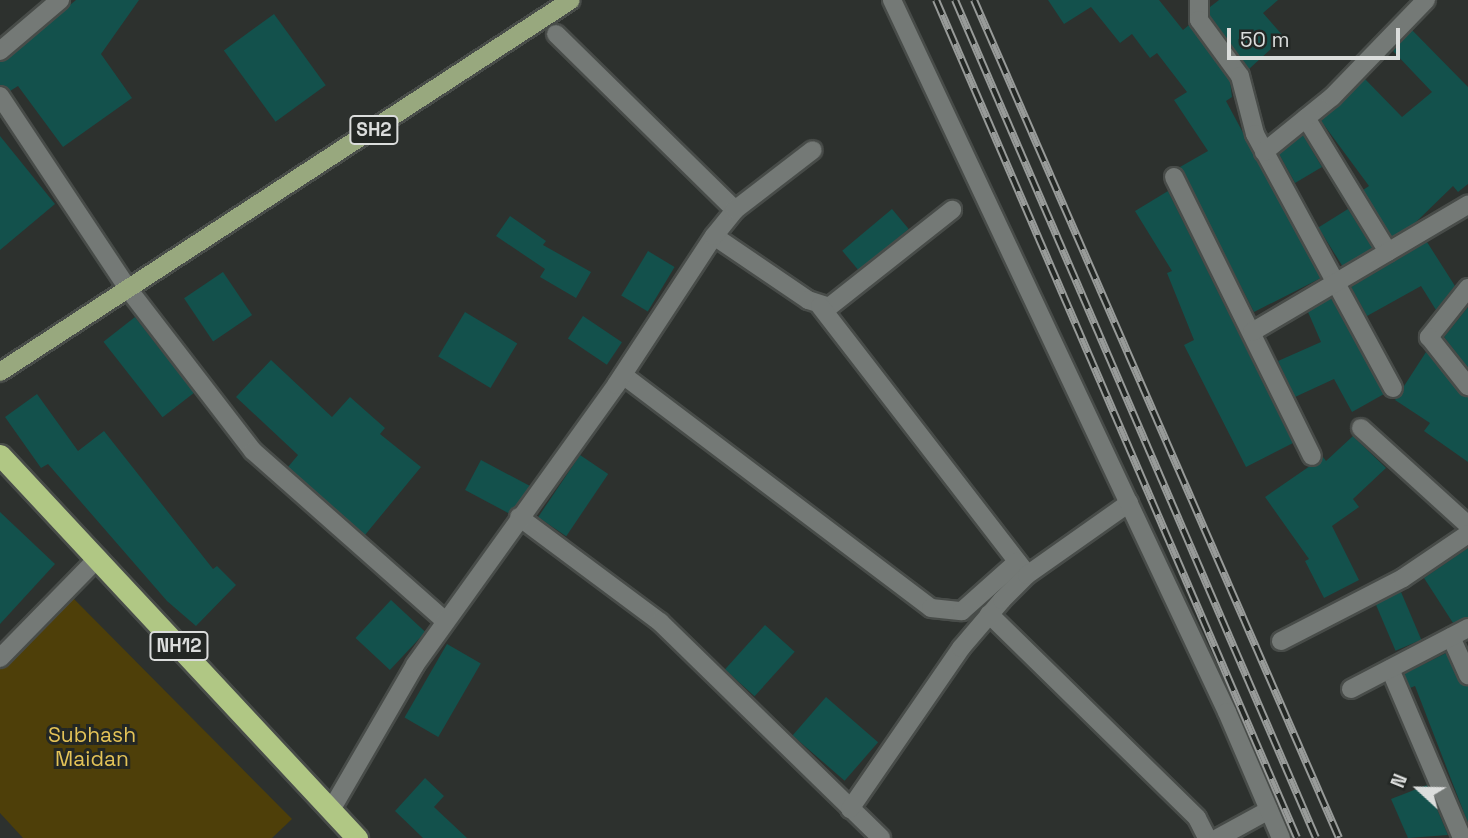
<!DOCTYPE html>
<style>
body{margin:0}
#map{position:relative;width:1468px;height:838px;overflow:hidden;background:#2d312e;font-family:"Space Grotesk",sans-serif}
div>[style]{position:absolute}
.green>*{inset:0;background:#4e3f09}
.building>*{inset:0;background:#13514c;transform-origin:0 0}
.roads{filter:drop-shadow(2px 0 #484c49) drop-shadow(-2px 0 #484c49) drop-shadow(0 2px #484c49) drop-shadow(0 -2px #484c49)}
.street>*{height:18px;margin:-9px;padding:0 9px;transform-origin:9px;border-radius:9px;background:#747976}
.secondary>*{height:18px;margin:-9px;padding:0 9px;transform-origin:9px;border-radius:9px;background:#747976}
.primary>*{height:18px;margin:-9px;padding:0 9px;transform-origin:9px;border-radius:9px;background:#98a87e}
.highway>*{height:21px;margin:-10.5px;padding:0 10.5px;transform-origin:10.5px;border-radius:10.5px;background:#b0c784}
.rail>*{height:8px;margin-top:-4px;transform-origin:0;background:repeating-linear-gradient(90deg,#232724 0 16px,#989b99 0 32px);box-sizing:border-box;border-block:2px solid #989b99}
span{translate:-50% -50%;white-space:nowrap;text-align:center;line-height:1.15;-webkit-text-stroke:6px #232724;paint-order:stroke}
.shield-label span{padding:2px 5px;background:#232724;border:2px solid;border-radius:5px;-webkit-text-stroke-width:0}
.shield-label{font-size:19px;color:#dbdddc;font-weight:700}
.park-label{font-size:21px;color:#e4c357}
.north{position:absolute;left:1384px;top:754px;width:70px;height:70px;-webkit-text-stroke:5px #232724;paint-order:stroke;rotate:292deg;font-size:19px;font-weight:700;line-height:28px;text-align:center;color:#dbdddc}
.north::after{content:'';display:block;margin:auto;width:24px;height:32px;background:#dbdddc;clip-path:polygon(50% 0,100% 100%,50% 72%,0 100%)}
.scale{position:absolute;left:1227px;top:28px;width:173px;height:32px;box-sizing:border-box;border:4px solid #dbdddc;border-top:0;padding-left:9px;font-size:21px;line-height:24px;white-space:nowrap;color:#dbdddc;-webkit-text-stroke:5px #232724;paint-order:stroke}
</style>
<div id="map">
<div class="green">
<div style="clip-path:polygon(69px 594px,292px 819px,272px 838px,23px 838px,0 813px,0 664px)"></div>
</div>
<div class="building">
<div style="clip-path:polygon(76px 0,139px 0,101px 54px,132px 98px,63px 147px,18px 86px,10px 91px,0 85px,0 62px)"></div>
<div style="clip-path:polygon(1048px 0,1159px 0,1183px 30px,1189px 25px,1230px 81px,1232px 97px,1226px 101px,1321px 278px,1254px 312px,1180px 167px,1208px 151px,1174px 100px,1187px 92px,1157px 53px,1150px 58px,1132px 34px,1120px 43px,1091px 7px,1064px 24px)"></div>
<div style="clip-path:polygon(1219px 0,1278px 0,1263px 13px,1284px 37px,1249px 69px,1210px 16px,1210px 7px)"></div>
<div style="left:274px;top:14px;width:88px;height:62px;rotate:54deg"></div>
<div style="clip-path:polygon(1412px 30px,1468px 87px,1468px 184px,1458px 192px,1453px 186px,1415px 223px,1392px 237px,1363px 190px,1369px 186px,1321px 121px,1365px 79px,1402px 117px,1432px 92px,1393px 51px)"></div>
<div style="clip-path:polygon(1303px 135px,1322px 167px,1295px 183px,1279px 154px)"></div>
<div style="clip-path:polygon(0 136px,55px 204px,0 250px)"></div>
<div style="clip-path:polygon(1168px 191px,1293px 443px,1246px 467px,1184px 345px,1194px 340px,1167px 273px,1172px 271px,1135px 211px)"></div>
<div style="left:892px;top:209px;width:26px;height:65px;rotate:50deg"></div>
<div style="left:1348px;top:209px;width:46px;height:35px;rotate:58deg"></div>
<div style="clip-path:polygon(510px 216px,546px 241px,543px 245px,591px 272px,576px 298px,540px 277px,545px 269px,496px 236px)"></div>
<div style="clip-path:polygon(1427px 242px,1455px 286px,1436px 310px,1421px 286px,1367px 316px,1351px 287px)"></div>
<div style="left:648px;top:251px;width:31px;height:52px;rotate:31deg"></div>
<div style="left:223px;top:272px;width:52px;height:47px;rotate:56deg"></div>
<div style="clip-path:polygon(1331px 298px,1384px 394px,1352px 412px,1334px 379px,1295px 397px,1278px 361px,1321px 342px,1308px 312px)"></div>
<div style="clip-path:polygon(1468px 307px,1468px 368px,1444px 337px)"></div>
<div style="left:465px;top:312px;width:61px;height:52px;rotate:31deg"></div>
<div style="left:583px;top:316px;width:47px;height:27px;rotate:34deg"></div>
<div style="left:135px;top:317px;width:96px;height:40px;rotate:52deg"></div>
<div style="clip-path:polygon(1426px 352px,1468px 397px,1468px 462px,1424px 431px,1430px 423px,1395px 400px)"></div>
<div style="clip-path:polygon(271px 360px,332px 417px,350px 397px,385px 428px,380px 434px,421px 467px,365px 535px,288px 467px,298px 455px,236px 397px)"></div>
<div style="clip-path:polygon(37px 394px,78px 451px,104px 431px,213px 569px,217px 566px,236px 585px,196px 626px,167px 601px,48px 464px,41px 468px,5px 417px)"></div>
<div style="clip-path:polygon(1353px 436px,1386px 468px,1353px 499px,1359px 507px,1332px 526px,1359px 580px,1324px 598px,1305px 561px,1309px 559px,1265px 497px,1323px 457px,1326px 461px)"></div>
<div style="left:580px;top:455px;width:34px;height:75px;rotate:34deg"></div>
<div style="left:481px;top:460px;width:55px;height:34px;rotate:28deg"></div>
<div style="clip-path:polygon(0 512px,55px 564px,0 624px)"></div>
<div style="clip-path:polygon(1468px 548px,1468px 617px,1453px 623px,1424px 578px)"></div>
<div style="left:1401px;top:592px;width:52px;height:28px;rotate:67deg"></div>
<div style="left:391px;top:600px;width:47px;height:52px;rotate:43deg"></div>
<div style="left:765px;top:625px;width:40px;height:60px;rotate:42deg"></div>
<div style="left:447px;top:644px;width:39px;height:85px;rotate:30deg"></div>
<div style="clip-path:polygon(1446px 653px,1458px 680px,1468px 686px,1468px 823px,1415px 686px,1410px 688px,1404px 674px)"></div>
<div style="left:826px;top:697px;width:69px;height:51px;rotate:41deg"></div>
<div style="clip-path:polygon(425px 778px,444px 796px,434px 807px,467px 838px,423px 838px,395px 811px)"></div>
<div style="clip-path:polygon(1427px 785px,1448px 835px,1408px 838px,1391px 799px)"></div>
</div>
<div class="roads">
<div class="street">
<div style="left:1199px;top:0;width:20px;rotate:90deg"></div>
<div style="left:1199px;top:20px;width:69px;rotate:53.8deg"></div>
<div style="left:1240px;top:76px;width:60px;rotate:75.5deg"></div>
<div style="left:1255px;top:134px;width:289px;rotate:61.5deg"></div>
<div style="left:556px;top:34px;width:251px;rotate:44.5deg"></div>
<div style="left:0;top:51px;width:79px;rotate:-40.4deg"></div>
<div style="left:0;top:96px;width:233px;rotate:56.4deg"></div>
<div style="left:129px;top:290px;width:203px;rotate:52.4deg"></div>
<div style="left:253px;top:451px;width:256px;rotate:41.5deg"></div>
<div style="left:1306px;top:118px;width:157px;rotate:58.5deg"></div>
<div style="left:1264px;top:152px;width:87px;rotate:-39deg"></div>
<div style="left:1332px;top:97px;width:135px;rotate:-45.9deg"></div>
<div style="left:1174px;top:177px;width:311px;rotate:63.7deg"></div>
<div style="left:714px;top:236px;width:114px;rotate:34.2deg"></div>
<div style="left:808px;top:300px;width:22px;rotate:18deg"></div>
<div style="left:829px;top:307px;width:157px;rotate:-38.3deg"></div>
<div style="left:1468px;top:288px;width:63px;rotate:128.5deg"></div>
<div style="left:1429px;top:337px;width:63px;rotate:51.5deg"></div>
<div style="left:820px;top:306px;width:332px;rotate:52.3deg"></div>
<div style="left:1252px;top:332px;width:251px;rotate:-30.5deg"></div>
<div style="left:623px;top:375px;width:386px;rotate:37.1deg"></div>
<div style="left:931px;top:608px;width:31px;rotate:6deg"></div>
<div style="left:962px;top:611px;width:74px;rotate:-41.7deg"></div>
<div style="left:1361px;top:428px;width:144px;rotate:42.2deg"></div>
<div style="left:519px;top:517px;width:176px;rotate:36.7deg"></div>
<div style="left:660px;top:622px;width:309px;rotate:44.3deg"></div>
<div style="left:989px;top:614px;width:291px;rotate:44.4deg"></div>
<div style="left:1197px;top:818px;width:22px;rotate:63deg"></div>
<div style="left:1451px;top:637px;width:42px;rotate:65.9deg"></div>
<div style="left:1281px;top:641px;width:137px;rotate:-27.3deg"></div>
<div style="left:1403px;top:578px;width:78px;rotate:-34.1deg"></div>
<div style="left:0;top:658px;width:140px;rotate:-45.6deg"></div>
<div style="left:1390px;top:669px;width:184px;rotate:66.9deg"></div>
<div style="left:1351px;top:689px;width:132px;rotate:-27.5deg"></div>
<div style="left:850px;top:809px;width:196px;rotate:-55.4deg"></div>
<div style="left:961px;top:648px;width:63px;rotate:-49.5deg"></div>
<div style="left:1002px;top:600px;width:35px;rotate:-45deg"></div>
<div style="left:1027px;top:575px;width:125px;rotate:-35.2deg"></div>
<div style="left:331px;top:810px;width:168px;rotate:-59.9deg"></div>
<div style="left:415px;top:665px;width:345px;rotate:-54.3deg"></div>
<div style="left:616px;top:385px;width:178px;rotate:-56.7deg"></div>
<div style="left:714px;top:236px;width:33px;rotate:-51deg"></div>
<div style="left:735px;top:210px;width:98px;rotate:-37.6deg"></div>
<div style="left:1218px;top:838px;width:58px;rotate:-28.8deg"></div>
</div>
<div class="secondary">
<div style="left:892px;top:0;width:787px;rotate:64.8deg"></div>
<div style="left:1227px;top:712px;width:137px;rotate:66.8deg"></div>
</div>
<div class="primary">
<div style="left:0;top:372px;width:681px;rotate:-33.08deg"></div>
</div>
<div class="highway">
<div style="left:0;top:455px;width:524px;rotate:47.01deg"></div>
</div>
</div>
<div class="rail">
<div style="left:936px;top:0;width:912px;rotate:66.69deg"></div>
<div style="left:955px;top:0;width:912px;rotate:66.69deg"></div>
<div style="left:974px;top:0;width:914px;rotate:66.46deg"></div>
</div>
<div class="shield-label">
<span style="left:374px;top:130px">SH2</span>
<span style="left:179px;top:646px">NH12</span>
</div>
<div class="park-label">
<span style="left:92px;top:747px">Subhash<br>Maidan</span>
</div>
<div class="north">N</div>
<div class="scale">50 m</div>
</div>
